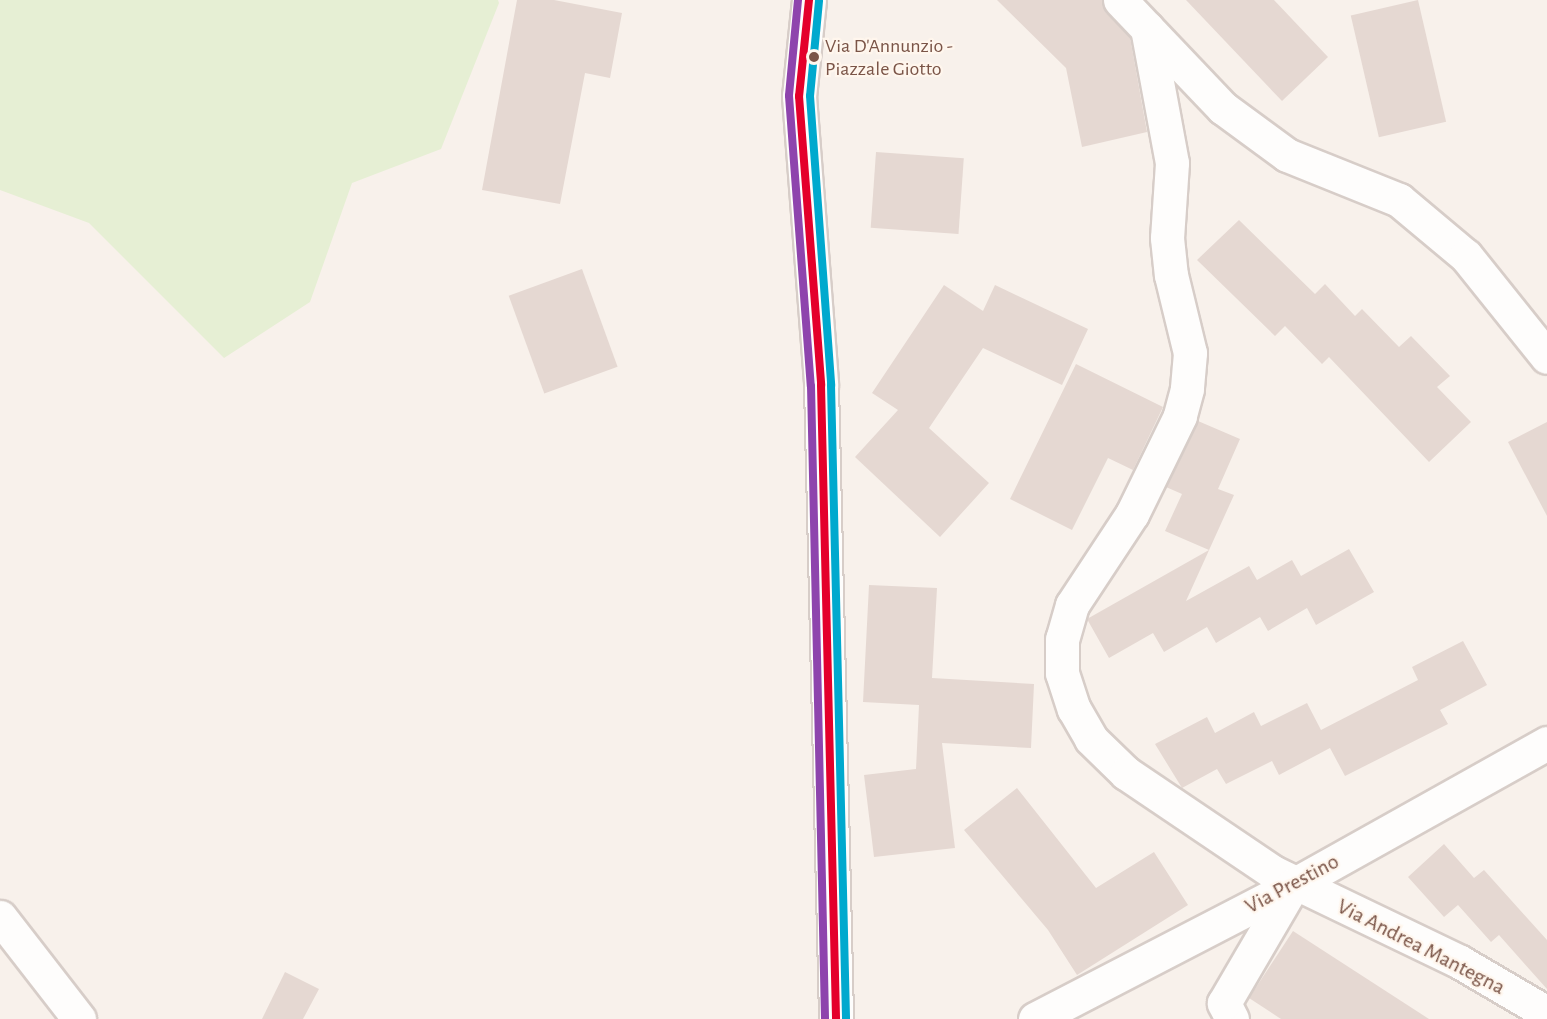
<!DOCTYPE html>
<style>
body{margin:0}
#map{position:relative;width:1547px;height:1019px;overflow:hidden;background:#f8f1eb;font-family:"Alegreya Sans",sans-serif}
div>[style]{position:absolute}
.green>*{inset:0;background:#e6efd4}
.building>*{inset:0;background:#e5d8d2;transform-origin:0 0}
.roads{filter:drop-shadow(2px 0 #d7cdc8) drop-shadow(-2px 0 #d7cdc8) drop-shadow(0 2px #d7cdc8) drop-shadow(0 -2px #d7cdc8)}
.street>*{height:33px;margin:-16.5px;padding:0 16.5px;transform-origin:16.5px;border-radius:16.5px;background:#fefdfc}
.secondary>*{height:33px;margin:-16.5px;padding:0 16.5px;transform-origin:16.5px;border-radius:16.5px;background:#fefdfc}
.bus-1>*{height:8px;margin:-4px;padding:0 4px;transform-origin:4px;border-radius:4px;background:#e4002b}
.bus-2>*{height:8px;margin:-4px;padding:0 4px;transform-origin:4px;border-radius:4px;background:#8e44ad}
.bus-3>*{height:8px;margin:-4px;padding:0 4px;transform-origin:4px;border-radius:4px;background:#00a9ce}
.dots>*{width:16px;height:16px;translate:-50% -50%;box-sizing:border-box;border:3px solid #fff6ed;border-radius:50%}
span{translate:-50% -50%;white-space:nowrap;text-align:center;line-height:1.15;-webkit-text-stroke:4.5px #fff6ed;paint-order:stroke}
.bus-label{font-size:20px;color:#7a5447}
.left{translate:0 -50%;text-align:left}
.street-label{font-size:22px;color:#7a5447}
</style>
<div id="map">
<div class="green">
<div style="clip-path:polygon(0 0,498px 0,499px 3px,441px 149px,352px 183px,310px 302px,224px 358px,89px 223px,0 190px)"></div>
</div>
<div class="building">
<div style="clip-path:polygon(517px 0,554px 0,622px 13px,610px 78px,585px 73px,560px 204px,482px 190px)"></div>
<div style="clip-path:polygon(997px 0,1102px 0,1106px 13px,1130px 37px,1147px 132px,1082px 147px,1066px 68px)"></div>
<div style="clip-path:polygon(1186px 0,1274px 0,1328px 57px,1282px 101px)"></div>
<div style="left:1418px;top:0;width:125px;height:69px;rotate:77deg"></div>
<div style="left:876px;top:152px;width:88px;height:76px;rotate:4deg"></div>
<div style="clip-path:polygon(1239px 220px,1315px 294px,1325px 284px,1355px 316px,1362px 309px,1399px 347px,1411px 336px,1450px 376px,1437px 387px,1471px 422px,1429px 462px,1329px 357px,1322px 364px,1285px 326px,1275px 336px,1197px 260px)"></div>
<div style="left:582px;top:269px;width:104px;height:78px;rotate:70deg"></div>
<div style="clip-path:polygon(944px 285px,983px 311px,995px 285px,1088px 329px,1062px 385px,983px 348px,929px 428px,989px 483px,940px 537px,855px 457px,898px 410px,872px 393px)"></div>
<div style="clip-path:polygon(1076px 364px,1163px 407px,1133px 470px,1108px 458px,1072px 530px,1010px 499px)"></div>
<div style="clip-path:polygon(1198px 421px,1240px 439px,1218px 489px,1234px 495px,1186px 601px,1249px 566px,1257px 580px,1292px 560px,1301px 576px,1349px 549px,1374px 592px,1316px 625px,1307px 608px,1268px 631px,1260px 617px,1216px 643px,1207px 627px,1164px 652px,1153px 633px,1109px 658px,1087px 619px,1209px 550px,1165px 531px,1182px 494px,1166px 487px)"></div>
<div style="clip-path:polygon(1547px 422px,1547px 516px,1508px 442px)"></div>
<div style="clip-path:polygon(869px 585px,937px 588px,932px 678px,1034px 684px,1031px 748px,942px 743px,955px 848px,874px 857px,864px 775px,916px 769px,919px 705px,863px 702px)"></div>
<div style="clip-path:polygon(1463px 641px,1487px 685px,1440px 710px,1448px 724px,1345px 776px,1330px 748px,1279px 775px,1272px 761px,1226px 784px,1217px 769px,1182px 788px,1155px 744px,1207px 717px,1215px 733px,1254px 712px,1261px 726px,1307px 703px,1321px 730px,1418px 680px,1412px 667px)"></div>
<div style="clip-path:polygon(1017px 788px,1096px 888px,1154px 852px,1188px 905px,1077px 975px,1048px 930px,964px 830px)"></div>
<div style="clip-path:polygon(1444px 844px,1474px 878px,1484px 870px,1547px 940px,1547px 989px,1499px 935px,1491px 942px,1458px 905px,1444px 917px,1408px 877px)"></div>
<div style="clip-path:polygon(1293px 931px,1429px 1019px,1281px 1019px,1249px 998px)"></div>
<div style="clip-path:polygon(285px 972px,319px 989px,303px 1019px,262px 1019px)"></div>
</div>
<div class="roads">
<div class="street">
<div style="left:1120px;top:0;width:149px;rotate:46.4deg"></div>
<div style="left:1223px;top:108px;width:79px;rotate:36.3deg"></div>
<div style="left:1287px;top:155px;width:121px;rotate:21.9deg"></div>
<div style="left:1399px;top:200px;width:87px;rotate:39.9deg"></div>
<div style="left:1466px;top:256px;width:129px;rotate:51.3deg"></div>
<div style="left:1147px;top:28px;width:137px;rotate:79.5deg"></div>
<div style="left:1172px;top:163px;width:75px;rotate:93.8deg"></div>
<div style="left:1167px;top:238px;width:37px;rotate:84deg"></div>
<div style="left:1171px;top:275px;width:80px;rotate:76.3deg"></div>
<div style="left:1190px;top:353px;width:36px;rotate:95deg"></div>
<div style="left:1187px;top:389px;width:28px;rotate:105deg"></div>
<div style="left:1180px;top:416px;width:109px;rotate:116.1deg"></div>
<div style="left:1132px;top:514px;width:109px;rotate:123.4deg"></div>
<div style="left:1072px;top:605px;width:35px;rotate:106deg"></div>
<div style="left:1062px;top:639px;width:34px;rotate:90deg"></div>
<div style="left:1062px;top:673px;width:38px;rotate:72deg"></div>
<div style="left:1074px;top:709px;width:34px;rotate:60deg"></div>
<div style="left:1091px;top:739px;width:49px;rotate:44.2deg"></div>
<div style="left:1126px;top:773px;width:177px;rotate:34deg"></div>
<div style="left:1273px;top:872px;width:208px;rotate:25.7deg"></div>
<div style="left:1460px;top:962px;width:101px;rotate:30.4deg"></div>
<div style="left:0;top:917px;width:129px;rotate:52.2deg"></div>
<div style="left:1035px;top:1019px;width:291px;rotate:-27.4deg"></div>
<div style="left:1293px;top:885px;width:291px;rotate:-29.2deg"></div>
<div style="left:1232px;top:1019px;width:18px;rotate:-117deg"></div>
<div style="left:1224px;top:1003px;width:137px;rotate:-59.7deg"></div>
</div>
<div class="secondary">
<div style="left:809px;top:0;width:97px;rotate:95.9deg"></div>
<div style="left:799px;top:96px;width:290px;rotate:85.6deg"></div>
<div style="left:821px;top:385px;width:634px;rotate:88.64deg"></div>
</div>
</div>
<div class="bus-1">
<div style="left:809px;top:0;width:97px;rotate:95.9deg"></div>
<div style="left:799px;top:96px;width:290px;rotate:85.6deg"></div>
<div style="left:821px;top:385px;width:634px;rotate:88.64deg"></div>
</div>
<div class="bus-2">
<div style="left:798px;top:0;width:96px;rotate:95.4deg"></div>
<div style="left:789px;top:96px;width:291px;rotate:85.7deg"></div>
<div style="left:811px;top:386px;width:633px;rotate:88.73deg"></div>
</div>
<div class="bus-3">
<div style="left:819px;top:1px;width:95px;rotate:95.4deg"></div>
<div style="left:810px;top:96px;width:290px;rotate:85.8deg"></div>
<div style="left:831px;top:385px;width:634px;rotate:88.64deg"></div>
</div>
<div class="dots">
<div style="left:814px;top:57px;background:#7a5447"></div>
</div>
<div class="bus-label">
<span class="left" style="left:825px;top:58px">Via D'Annunzio -<br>Piazzale Giotto</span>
</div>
<div class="street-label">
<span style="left:1292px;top:884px;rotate:-28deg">Via Prestino</span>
<span style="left:1421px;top:947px;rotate:27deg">Via Andrea Mantegna</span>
</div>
</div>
